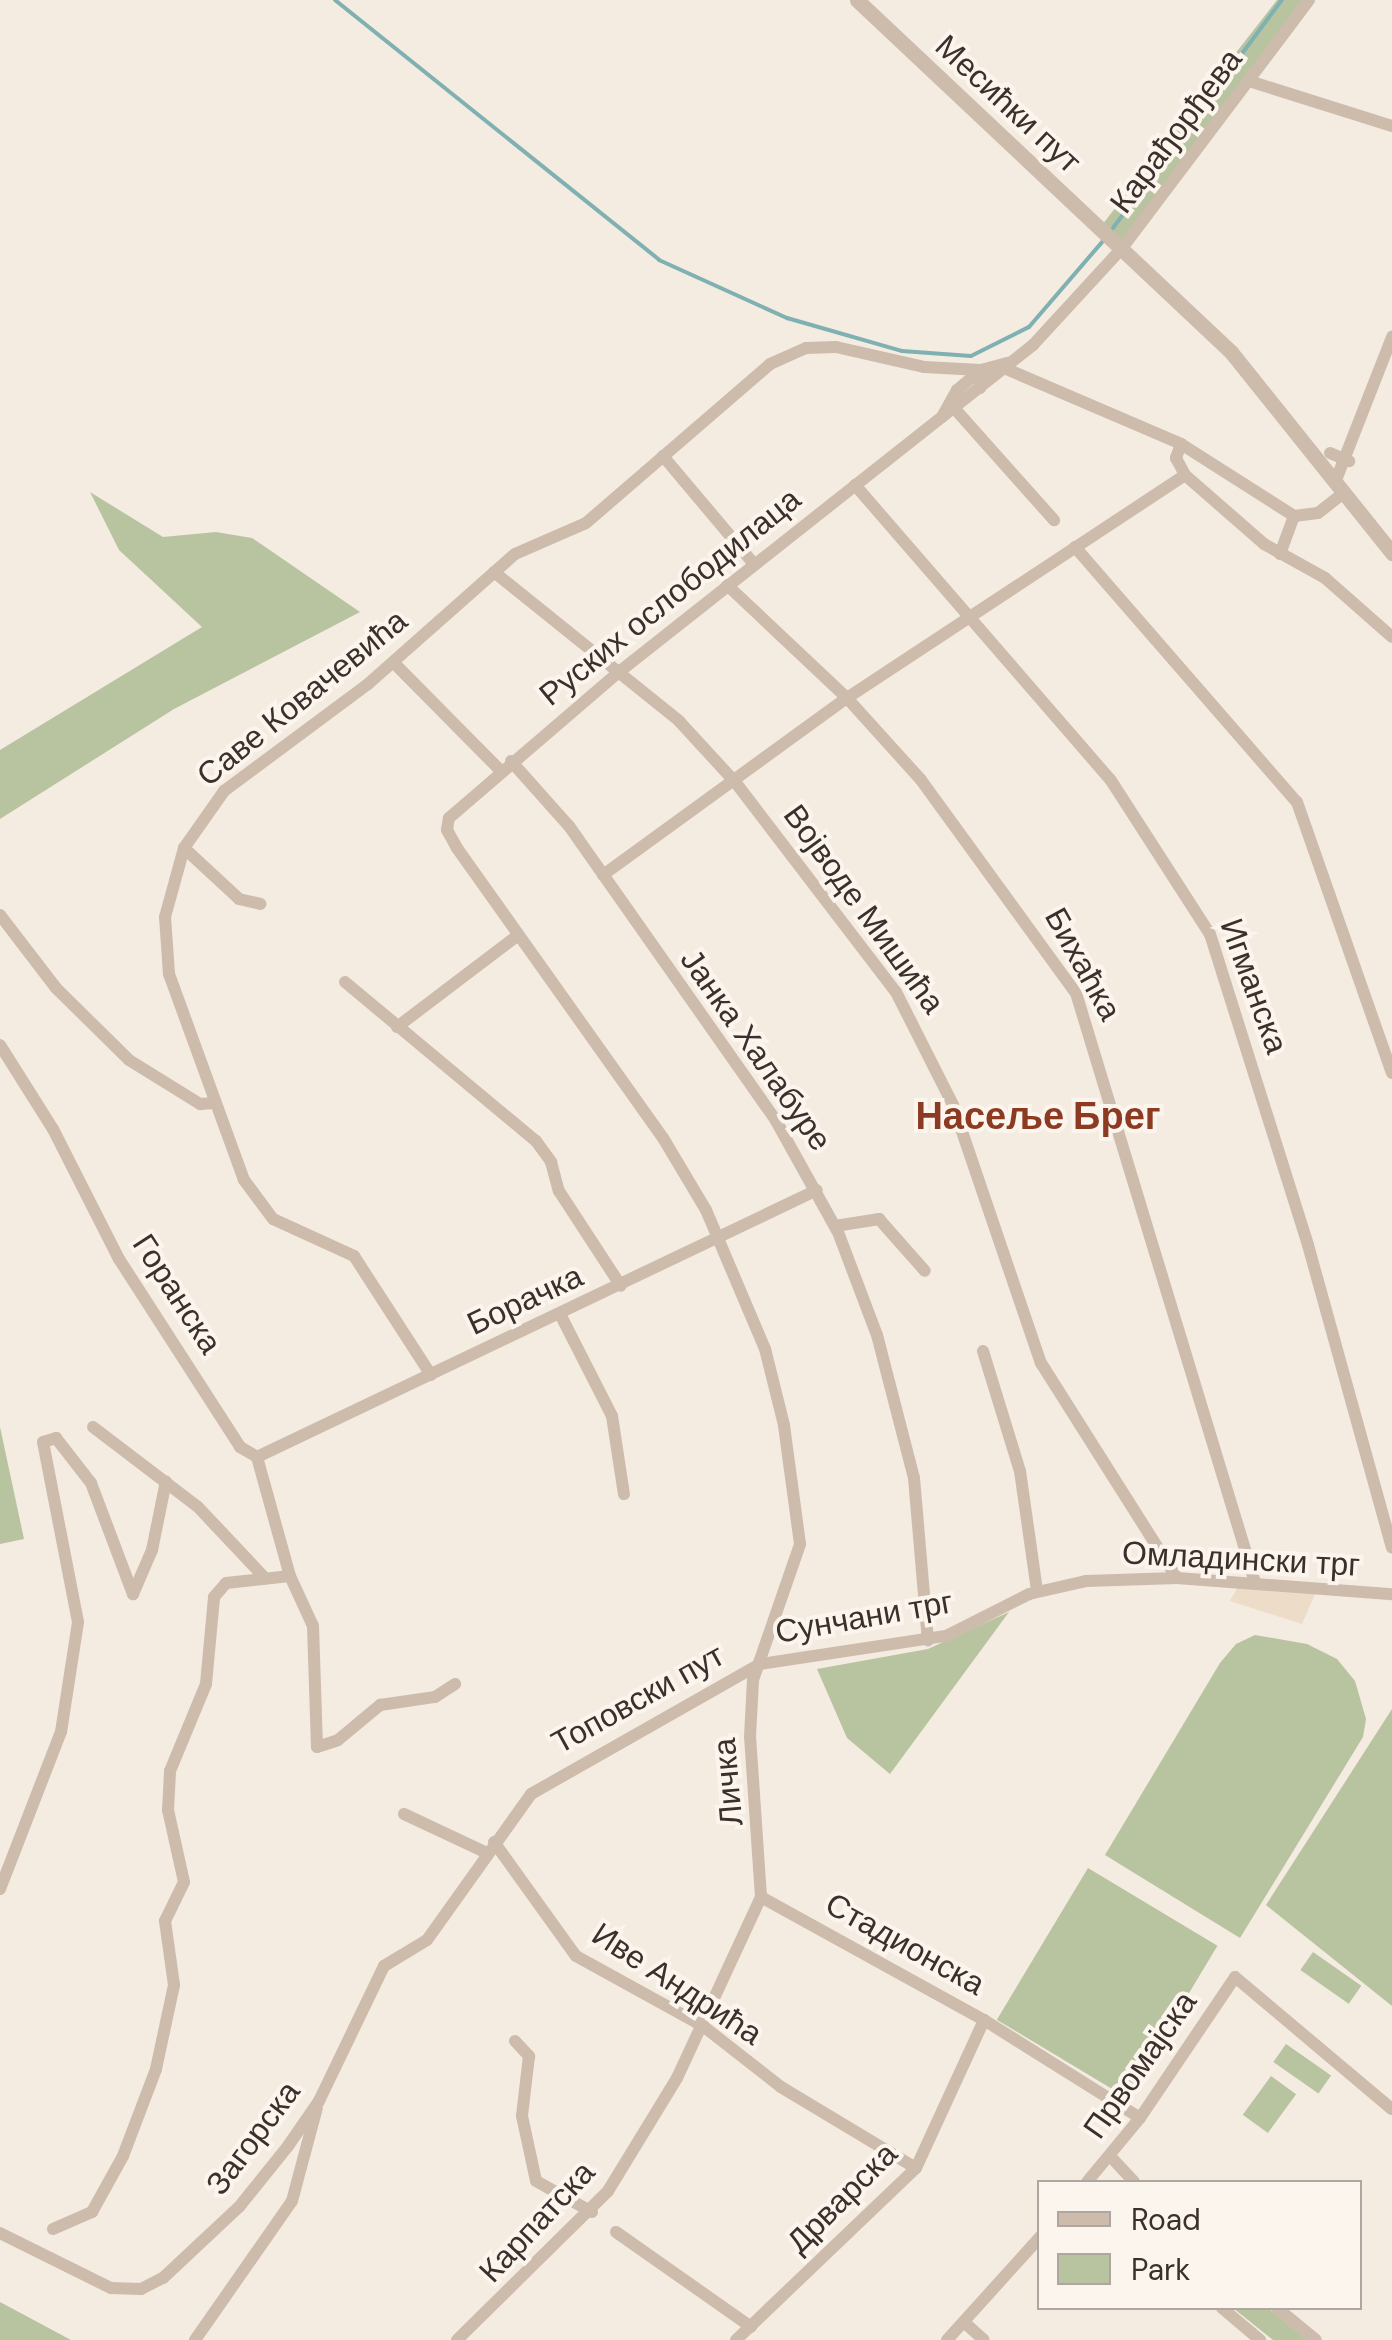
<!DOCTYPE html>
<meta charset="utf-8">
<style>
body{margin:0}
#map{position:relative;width:1392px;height:2340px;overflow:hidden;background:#f4ebe1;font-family:"DM Sans",sans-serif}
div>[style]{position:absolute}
.green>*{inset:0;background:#b8c4a0;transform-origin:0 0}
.plaza>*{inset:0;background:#ecdcc8}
.stream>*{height:4px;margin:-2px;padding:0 2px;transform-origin:2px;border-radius:2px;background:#7fb0b2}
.minor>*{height:12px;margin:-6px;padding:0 6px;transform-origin:6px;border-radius:6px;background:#cdbbac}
.tertiary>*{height:15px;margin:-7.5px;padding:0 7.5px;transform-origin:7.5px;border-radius:7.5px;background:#cdbbac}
span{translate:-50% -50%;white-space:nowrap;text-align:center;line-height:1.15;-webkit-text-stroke:8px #fbf5ee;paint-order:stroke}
.street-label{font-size:32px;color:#3b302b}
.quarter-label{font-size:38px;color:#8c3b22;font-weight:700}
.legend{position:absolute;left:1037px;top:2180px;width:325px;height:130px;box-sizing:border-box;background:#fbf5ee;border:2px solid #aea6a0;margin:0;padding:12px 18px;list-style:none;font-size:30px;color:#3b302b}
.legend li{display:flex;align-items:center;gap:20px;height:50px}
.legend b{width:50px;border:2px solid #aea6a0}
</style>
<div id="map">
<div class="green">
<div style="clip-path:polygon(1277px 0,1307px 0,1123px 244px,1102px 225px)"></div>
<div style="clip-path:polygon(90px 492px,163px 537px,216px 532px,252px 538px,360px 612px,174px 709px,0 819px,0 750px,202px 627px,119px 550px)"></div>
<div style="clip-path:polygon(0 1427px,24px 1539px,0 1544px)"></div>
<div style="clip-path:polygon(1009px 1612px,890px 1774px,847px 1738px,817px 1669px,928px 1649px)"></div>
<div style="clip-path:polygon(1255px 1635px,1307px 1644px,1337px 1659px,1355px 1681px,1366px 1719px,1363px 1737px,1240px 1938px,1105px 1855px,1220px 1663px,1236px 1644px)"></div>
<div style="clip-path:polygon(1392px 1709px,1392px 2006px,1266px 1905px)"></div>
<div style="left:1088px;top:1868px;width:151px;height:177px;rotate:31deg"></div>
<div style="left:1313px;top:1952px;width:59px;height:22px;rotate:35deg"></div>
<div style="left:1286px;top:2044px;width:55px;height:22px;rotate:35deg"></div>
<div style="left:1271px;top:2076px;width:31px;height:48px;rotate:36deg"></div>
<div style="clip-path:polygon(0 2302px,71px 2340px,0 2340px)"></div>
<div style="clip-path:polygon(1233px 2308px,1268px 2308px,1307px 2340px,1273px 2340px)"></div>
</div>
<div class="plaza">
<div style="clip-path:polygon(1239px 1585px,1315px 1594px,1302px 1624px,1230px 1601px)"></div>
</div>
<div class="stream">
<div style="left:335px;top:0;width:415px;rotate:38.7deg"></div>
<div style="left:659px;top:260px;width:141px;rotate:24.4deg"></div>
<div style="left:787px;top:318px;width:120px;rotate:16deg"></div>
<div style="left:902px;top:351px;width:69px;rotate:4.1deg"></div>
<div style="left:971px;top:356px;width:65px;rotate:-26.6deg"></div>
<div style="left:1029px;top:327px;width:113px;rotate:-49.3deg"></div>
<div style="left:1113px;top:228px;width:284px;rotate:-53.5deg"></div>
</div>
<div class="minor">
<div style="left:1249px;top:81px;width:150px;rotate:17.5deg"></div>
<div style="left:1004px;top:368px;width:193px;rotate:23.2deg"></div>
<div style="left:1181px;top:444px;width:134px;rotate:32.5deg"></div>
<div style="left:1294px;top:516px;width:24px;rotate:-7deg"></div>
<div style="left:1318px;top:513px;width:34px;rotate:-38deg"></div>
<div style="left:955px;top:409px;width:149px;rotate:48.3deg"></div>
<div style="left:942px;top:417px;width:31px;rotate:-61deg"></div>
<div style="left:957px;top:390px;width:31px;rotate:-40deg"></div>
<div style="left:981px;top:370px;width:28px;rotate:-15deg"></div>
<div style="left:1181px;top:444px;width:15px;rotate:110deg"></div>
<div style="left:1176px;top:458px;width:19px;rotate:62deg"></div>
<div style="left:1185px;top:475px;width:105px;rotate:41.1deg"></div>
<div style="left:1264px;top:544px;width:70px;rotate:29.1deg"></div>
<div style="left:1325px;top:578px;width:89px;rotate:41.4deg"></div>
<div style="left:1330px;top:453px;width:21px;rotate:23deg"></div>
<div style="left:663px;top:456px;width:140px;rotate:49.9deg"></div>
<div style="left:1336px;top:480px;width:154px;rotate:-68.6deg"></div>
<div style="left:855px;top:485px;width:389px;rotate:49.1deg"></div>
<div style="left:1110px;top:779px;width:184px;rotate:57.2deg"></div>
<div style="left:1210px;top:934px;width:326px;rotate:72.5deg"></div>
<div style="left:1308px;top:1245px;width:314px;rotate:74.5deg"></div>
<div style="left:1075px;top:547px;width:338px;rotate:49deg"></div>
<div style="left:1297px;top:802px;width:287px;rotate:70.7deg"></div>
<div style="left:1280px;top:554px;width:40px;rotate:-69.8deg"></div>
<div style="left:494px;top:572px;width:238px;rotate:38.8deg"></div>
<div style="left:679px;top:721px;width:84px;rotate:47.4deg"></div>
<div style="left:736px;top:783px;width:263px;rotate:52.6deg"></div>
<div style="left:896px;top:992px;width:127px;rotate:63.2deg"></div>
<div style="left:953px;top:1105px;width:273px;rotate:71.2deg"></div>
<div style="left:1041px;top:1363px;width:254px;rotate:57.7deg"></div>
<div style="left:727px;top:585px;width:165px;rotate:43.3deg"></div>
<div style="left:847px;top:698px;width:110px;rotate:47.9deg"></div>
<div style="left:921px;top:780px;width:263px;rotate:54deg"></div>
<div style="left:1076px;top:993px;width:616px;rotate:73.1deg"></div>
<div style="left:394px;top:663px;width:151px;rotate:45.3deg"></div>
<div style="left:511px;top:761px;width:87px;rotate:48.3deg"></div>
<div style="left:569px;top:826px;width:358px;rotate:54.9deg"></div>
<div style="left:775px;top:1119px;width:129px;rotate:60.9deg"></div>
<div style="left:838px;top:1232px;width:110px;rotate:69.3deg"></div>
<div style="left:877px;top:1335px;width:148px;rotate:75.5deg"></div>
<div style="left:914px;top:1478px;width:163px;rotate:85.1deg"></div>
<div style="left:184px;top:848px;width:75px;rotate:42.8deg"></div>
<div style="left:239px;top:899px;width:22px;rotate:13deg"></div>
<div style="left:603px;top:875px;width:301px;rotate:-36deg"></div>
<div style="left:847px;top:698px;width:405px;rotate:-33.4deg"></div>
<div style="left:0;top:915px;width:92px;rotate:52.5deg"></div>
<div style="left:56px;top:988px;width:103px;rotate:44.6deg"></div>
<div style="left:129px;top:1060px;width:84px;rotate:31.8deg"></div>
<div style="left:200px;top:1104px;width:14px;rotate:-4deg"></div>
<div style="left:345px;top:982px;width:249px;rotate:39.8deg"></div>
<div style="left:536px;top:1141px;width:26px;rotate:54deg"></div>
<div style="left:551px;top:1162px;width:30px;rotate:75deg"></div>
<div style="left:559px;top:1191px;width:113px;rotate:56.9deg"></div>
<div style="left:397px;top:1027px;width:152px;rotate:-37.2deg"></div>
<div style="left:0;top:1045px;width:99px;rotate:57.8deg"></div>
<div style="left:53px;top:1129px;width:146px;rotate:63.1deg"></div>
<div style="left:119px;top:1259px;width:224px;rotate:57.2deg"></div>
<div style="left:240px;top:1447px;width:20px;rotate:30deg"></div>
<div style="left:835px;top:1226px;width:45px;rotate:-9deg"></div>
<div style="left:879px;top:1219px;width:69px;rotate:48.5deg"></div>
<div style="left:560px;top:1314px;width:114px;rotate:63deg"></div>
<div style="left:612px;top:1416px;width:79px;rotate:81.3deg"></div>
<div style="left:983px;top:1351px;width:126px;rotate:72.9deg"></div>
<div style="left:1020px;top:1471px;width:121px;rotate:81.9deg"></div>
<div style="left:431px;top:1375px;width:142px;rotate:-122.9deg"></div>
<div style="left:354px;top:1256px;width:89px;rotate:-155.4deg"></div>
<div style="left:273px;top:1219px;width:49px;rotate:-126.6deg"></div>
<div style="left:244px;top:1180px;width:219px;rotate:-110deg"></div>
<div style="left:169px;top:974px;width:57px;rotate:-94deg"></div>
<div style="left:165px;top:917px;width:72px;rotate:-74.6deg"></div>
<div style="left:184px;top:848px;width:70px;rotate:-54.9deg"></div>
<div style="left:224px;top:791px;width:179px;rotate:-36.6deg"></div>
<div style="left:368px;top:684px;width:196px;rotate:-41.5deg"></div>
<div style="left:515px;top:554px;width:77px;rotate:-23.6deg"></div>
<div style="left:586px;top:523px;width:243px;rotate:-40.8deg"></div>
<div style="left:770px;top:364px;width:39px;rotate:-24deg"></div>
<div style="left:806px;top:348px;width:30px;rotate:-2deg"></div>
<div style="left:836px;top:347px;width:90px;rotate:12.8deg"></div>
<div style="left:924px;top:367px;width:57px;rotate:3deg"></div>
<div style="left:981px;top:370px;width:18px;rotate:93deg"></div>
<div style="left:93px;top:1427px;width:132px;rotate:37.3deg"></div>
<div style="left:198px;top:1507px;width:98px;rotate:46.7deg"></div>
<div style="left:257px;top:1457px;width:620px;rotate:-25.49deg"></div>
<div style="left:257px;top:1457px;width:123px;rotate:74.5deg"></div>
<div style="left:290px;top:1576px;width:55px;rotate:65.3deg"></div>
<div style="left:313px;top:1626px;width:121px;rotate:88.1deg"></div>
<div style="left:317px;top:1747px;width:22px;rotate:-18deg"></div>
<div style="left:338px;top:1740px;width:55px;rotate:-39.8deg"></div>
<div style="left:380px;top:1705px;width:56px;rotate:-8.3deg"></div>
<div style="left:435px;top:1697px;width:24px;rotate:-33deg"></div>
<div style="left:404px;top:1814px;width:92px;rotate:25.2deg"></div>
<div style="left:494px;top:1842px;width:140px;rotate:54.3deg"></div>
<div style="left:576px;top:1956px;width:145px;rotate:28.9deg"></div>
<div style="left:703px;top:2026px;width:99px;rotate:38deg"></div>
<div style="left:781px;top:2087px;width:157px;rotate:31deg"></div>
<div style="left:0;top:1889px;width:168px;rotate:-68.8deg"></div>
<div style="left:61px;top:1732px;width:111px;rotate:-81.2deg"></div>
<div style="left:78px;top:1622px;width:183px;rotate:-101deg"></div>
<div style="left:43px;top:1442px;width:14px;rotate:-17deg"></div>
<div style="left:56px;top:1438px;width:57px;rotate:52.1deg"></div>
<div style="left:91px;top:1483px;width:119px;rotate:69.3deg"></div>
<div style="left:133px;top:1594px;width:48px;rotate:-66.6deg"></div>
<div style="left:152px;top:1550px;width:70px;rotate:-78.5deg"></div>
<div style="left:761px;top:1897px;width:255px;rotate:28.9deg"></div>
<div style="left:984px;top:2020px;width:184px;rotate:32.1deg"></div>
<div style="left:515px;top:2041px;width:21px;rotate:47deg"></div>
<div style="left:529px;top:2056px;width:60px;rotate:96.7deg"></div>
<div style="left:522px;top:2116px;width:66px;rotate:77.8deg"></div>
<div style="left:536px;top:2181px;width:64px;rotate:29deg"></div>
<div style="left:1110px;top:2156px;width:35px;rotate:47deg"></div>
<div style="left:1087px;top:2182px;width:83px;rotate:-50.4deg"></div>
<div style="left:1140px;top:2118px;width:170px;rotate:-56deg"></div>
<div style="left:1235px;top:1977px;width:205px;rotate:40.1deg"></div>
<div style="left:53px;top:2229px;width:43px;rotate:-23.6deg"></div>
<div style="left:92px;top:2212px;width:64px;rotate:-61deg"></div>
<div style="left:123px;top:2156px;width:93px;rotate:-69.2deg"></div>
<div style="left:156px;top:2069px;width:86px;rotate:-77.9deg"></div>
<div style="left:174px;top:1985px;width:65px;rotate:-98deg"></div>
<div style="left:165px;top:1921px;width:43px;rotate:-64deg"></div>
<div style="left:184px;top:1882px;width:74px;rotate:-102.5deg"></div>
<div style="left:168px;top:1810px;width:39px;rotate:-87deg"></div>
<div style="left:170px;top:1771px;width:94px;rotate:-67.5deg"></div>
<div style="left:206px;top:1684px;width:87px;rotate:-84.7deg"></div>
<div style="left:214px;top:1597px;width:18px;rotate:-49deg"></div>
<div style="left:226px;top:1583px;width:64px;rotate:-6.2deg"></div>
<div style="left:616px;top:2232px;width:165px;rotate:35.1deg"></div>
<div style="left:0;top:2233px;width:124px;rotate:26.4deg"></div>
<div style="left:111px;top:2288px;width:30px;rotate:2deg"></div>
<div style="left:141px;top:2289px;width:25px;rotate:-27deg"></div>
<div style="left:163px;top:2278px;width:104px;rotate:-43.1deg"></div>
<div style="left:239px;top:2207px;width:78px;rotate:-51.2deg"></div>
<div style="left:288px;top:2146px;width:55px;rotate:-55.4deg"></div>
<div style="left:319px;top:2101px;width:150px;rotate:-64.3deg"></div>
<div style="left:384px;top:1966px;width:50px;rotate:-31.2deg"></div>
<div style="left:427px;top:1940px;width:179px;rotate:-54.5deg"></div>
<div style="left:531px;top:1794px;width:263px;rotate:-29.6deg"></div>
<div style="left:760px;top:1664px;width:188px;rotate:-8.6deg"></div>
<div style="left:946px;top:1636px;width:93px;rotate:-26.8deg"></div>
<div style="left:1029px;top:1594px;width:58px;rotate:-12.8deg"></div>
<div style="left:1086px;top:1581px;width:91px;rotate:-1.9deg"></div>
<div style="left:1177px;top:1578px;width:216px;rotate:4.3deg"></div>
<div style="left:1222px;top:2308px;width:50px;rotate:40.1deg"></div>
<div style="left:1277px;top:2308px;width:50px;rotate:39.4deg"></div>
<div style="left:965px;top:2323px;width:25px;rotate:42deg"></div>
<div style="left:195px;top:2340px;width:169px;rotate:-55.1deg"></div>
<div style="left:292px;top:2201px;width:96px;rotate:-75deg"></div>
<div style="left:457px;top:2340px;width:212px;rotate:-44.6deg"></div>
<div style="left:608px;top:2191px;width:132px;rotate:-58.6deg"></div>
<div style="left:677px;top:2078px;width:200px;rotate:-65.1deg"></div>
<div style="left:761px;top:1897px;width:160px;rotate:-93.9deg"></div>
<div style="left:750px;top:1737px;width:57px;rotate:-87deg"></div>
<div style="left:753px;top:1680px;width:144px;rotate:-70.9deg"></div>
<div style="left:800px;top:1544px;width:120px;rotate:-97.7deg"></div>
<div style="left:784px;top:1425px;width:78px;rotate:-104deg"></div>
<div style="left:765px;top:1349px;width:151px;rotate:-113deg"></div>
<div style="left:706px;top:1210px;width:84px;rotate:-120.8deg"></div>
<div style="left:663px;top:1138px;width:356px;rotate:-125.4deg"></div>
<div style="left:457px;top:848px;width:21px;rotate:-119deg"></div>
<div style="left:447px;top:830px;width:12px;rotate:-81deg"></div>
<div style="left:449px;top:818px;width:224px;rotate:-40.7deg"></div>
<div style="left:619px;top:672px;width:528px;rotate:-38.3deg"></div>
<div style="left:1033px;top:345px;width:133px;rotate:-47.4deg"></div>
<div style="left:1123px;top:247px;width:309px;rotate:-53deg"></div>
<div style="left:736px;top:2340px;width:249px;rotate:-43.7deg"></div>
<div style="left:916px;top:2168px;width:163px;rotate:-65.3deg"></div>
<div style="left:947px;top:2340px;width:139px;rotate:-47.9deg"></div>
</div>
<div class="tertiary">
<div style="left:857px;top:0;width:514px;rotate:43.26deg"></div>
<div style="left:1231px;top:352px;width:258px;rotate:51.3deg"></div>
</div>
<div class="street-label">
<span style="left:1008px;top:104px;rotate:43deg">Месићки пут</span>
<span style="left:1176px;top:131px;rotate:-53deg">Карађорђева</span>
<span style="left:670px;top:597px;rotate:-39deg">Руских ослободилаца</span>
<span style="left:302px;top:698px;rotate:-39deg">Саве Ковачевића</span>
<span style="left:864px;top:909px;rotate:54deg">Војводе Мишића</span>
<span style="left:1083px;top:964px;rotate:61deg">Бихаћка</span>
<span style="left:1254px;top:986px;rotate:70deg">Игманска</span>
<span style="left:756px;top:1050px;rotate:55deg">Јанка Халабуре</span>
<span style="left:177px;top:1294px;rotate:57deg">Горанска</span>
<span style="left:525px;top:1300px;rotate:-25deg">Борачка</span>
<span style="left:1241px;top:1559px;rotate:3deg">Омладински трг</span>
<span style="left:864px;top:1617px;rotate:-10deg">Сунчани трг</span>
<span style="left:638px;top:1699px;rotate:-29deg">Топовски пут</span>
<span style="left:728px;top:1782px;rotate:-95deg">Личка</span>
<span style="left:905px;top:1944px;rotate:29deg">Стадионска</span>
<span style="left:677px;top:1984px;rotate:33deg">Иве Андрића</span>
<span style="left:1140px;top:2065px;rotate:-55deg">Првомајска</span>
<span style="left:253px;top:2138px;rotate:-53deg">Загорска</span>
<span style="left:842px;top:2198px;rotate:-45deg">Дрварска</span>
<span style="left:537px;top:2222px;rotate:-47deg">Карпатска</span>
</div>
<div class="quarter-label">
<span style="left:1038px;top:1117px">Насеље Брег</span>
</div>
<ul class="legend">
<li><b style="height:12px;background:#cdbbac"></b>Road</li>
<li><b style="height:28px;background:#b8c4a0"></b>Park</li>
</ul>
</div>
